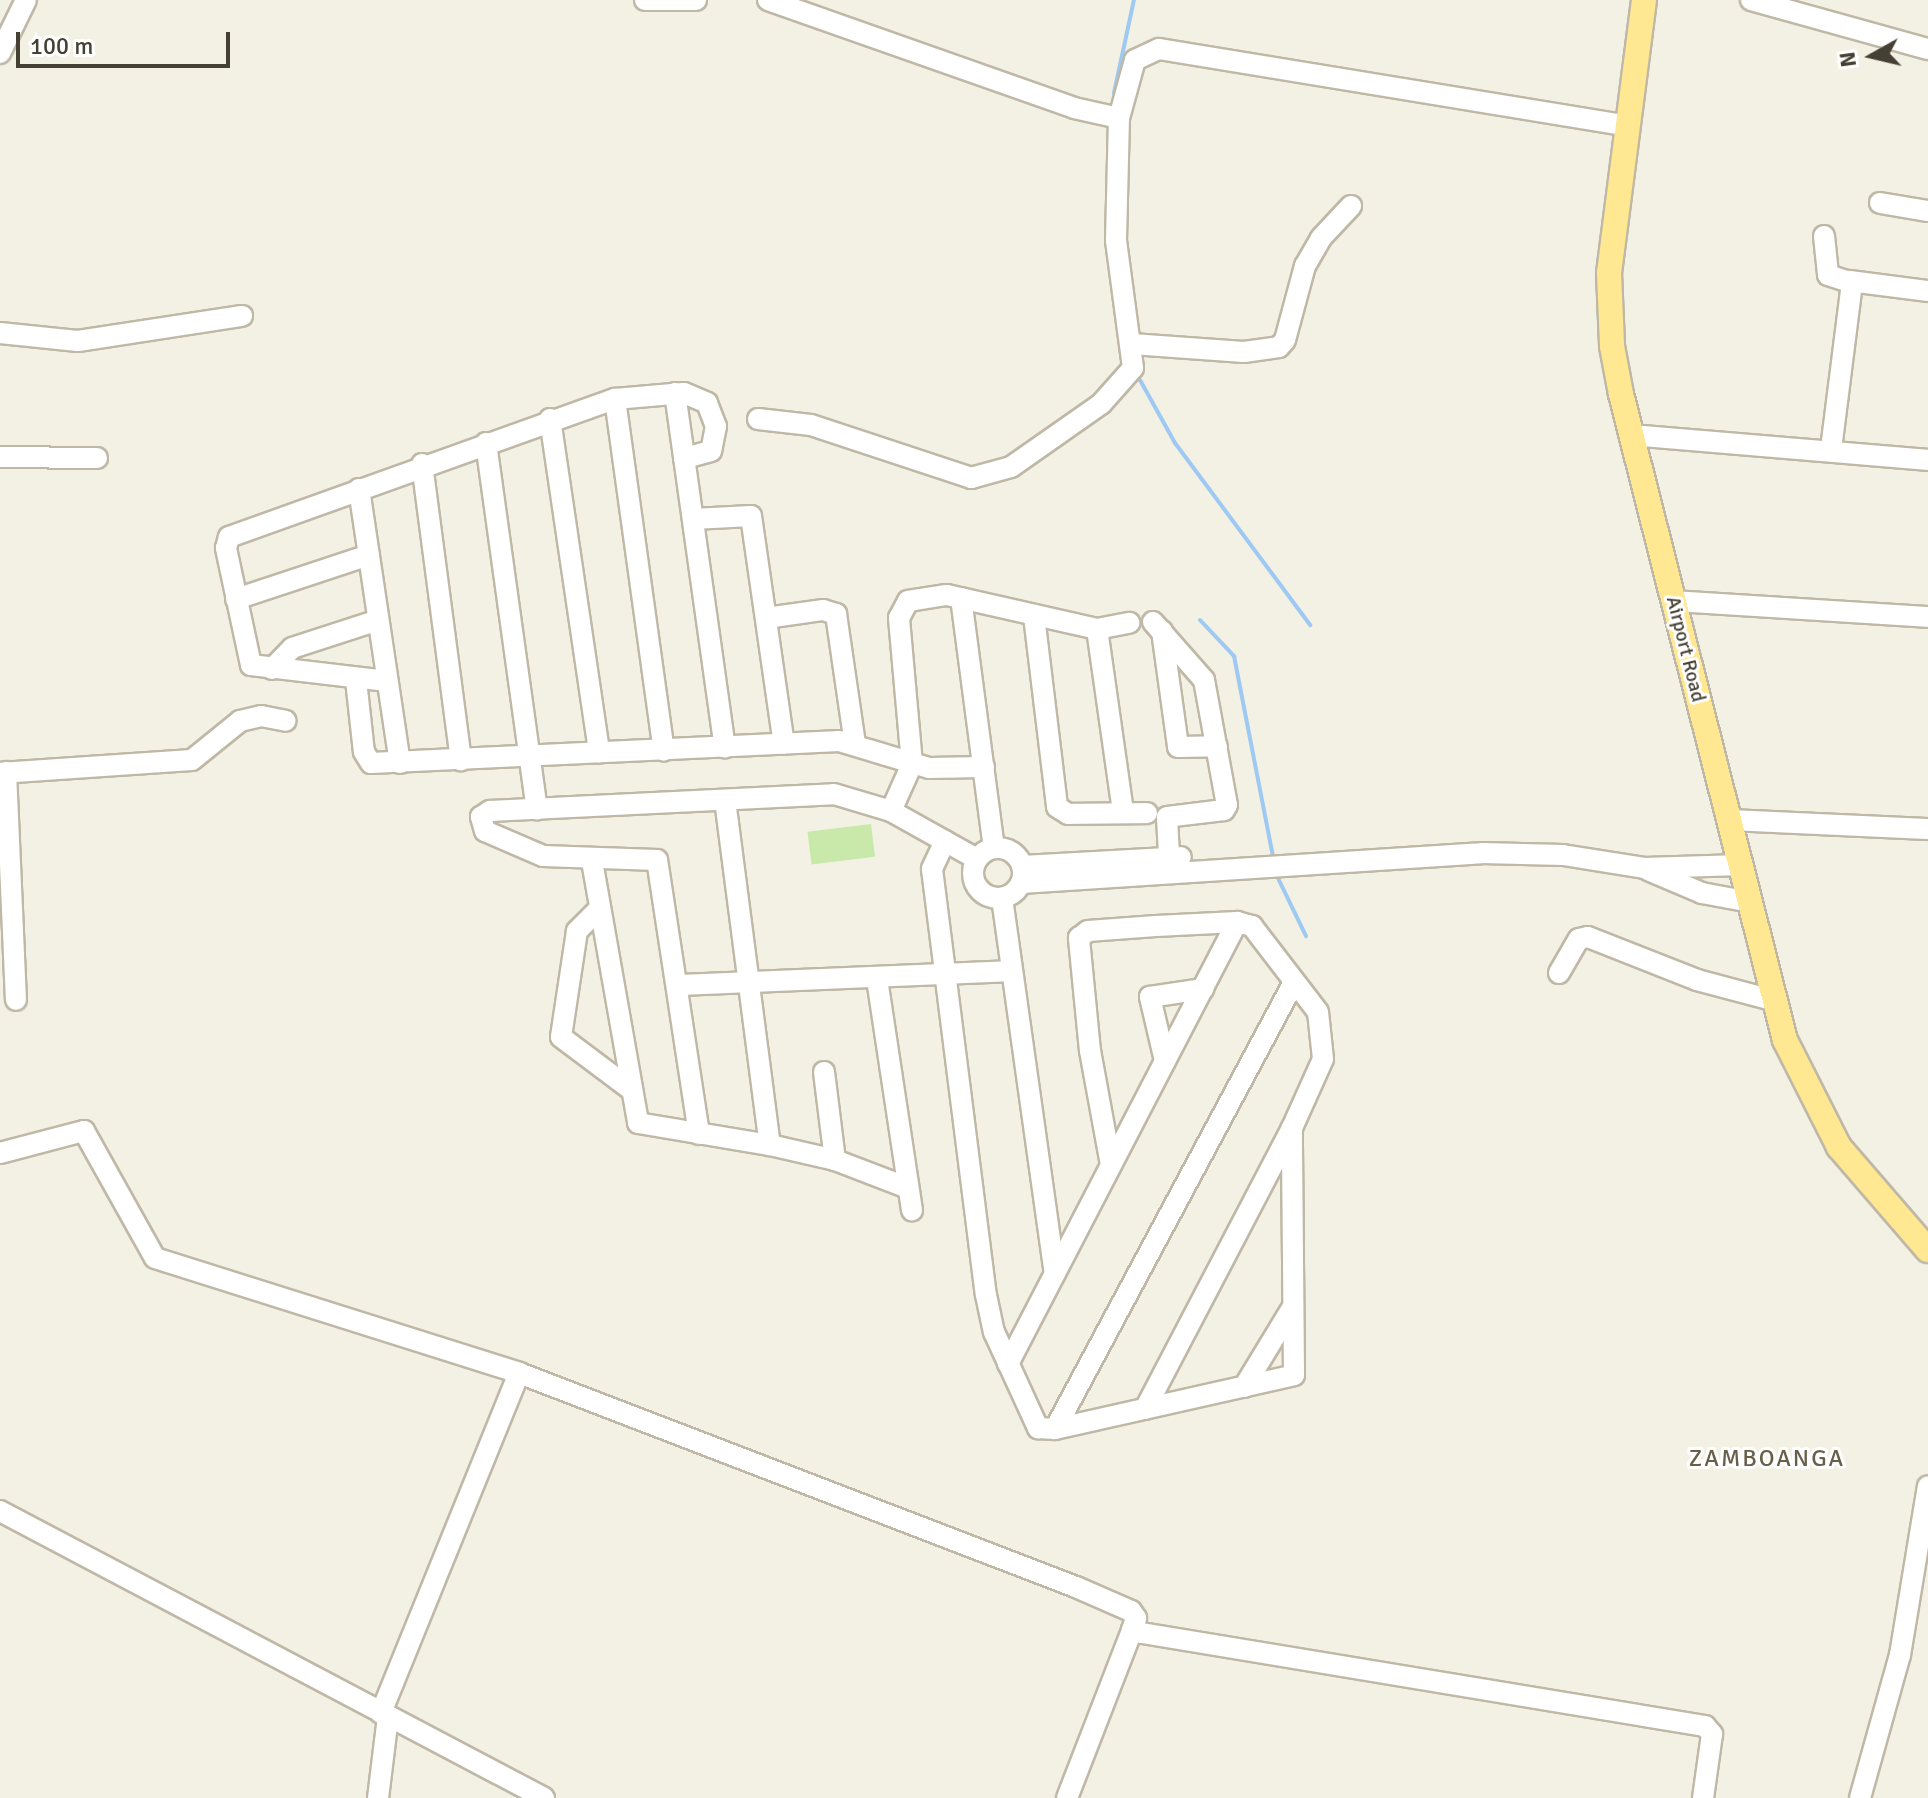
<!DOCTYPE html>
<style>
body{margin:0}
#map{position:relative;width:1928px;height:1798px;overflow:hidden;background:#f3f0e4;font-family:Signika,sans-serif}
div>[style]{position:absolute}
.green>*{inset:0;background:#c8e9aa;transform-origin:0 0}
.stream>*{height:4px;margin:-2px;padding:0 2px;transform-origin:2px;border-radius:2px;background:#9dc9f3}
.roads{filter:drop-shadow(2px 0 #bfb8a6) drop-shadow(-2px 0 #bfb8a6) drop-shadow(0 2px #bfb8a6) drop-shadow(0 -2px #bfb8a6)}
.minor>*{height:20px;margin:-10px;padding:0 10px;transform-origin:10px;border-radius:10px;background:#fff}
.minor>.ring{margin:-10px;padding:0;box-sizing:content-box;background:none;border:20px solid #fff;border-radius:50%}
.major>*{height:24px;margin:-12px;padding:0 12px;transform-origin:12px;border-radius:12px;background:#ffe891}
span{translate:-50% -50%;white-space:nowrap;text-align:center;line-height:1.15;-webkit-text-stroke:6px #fff;paint-order:stroke}
.street-label{font-size:20px;color:#454034}
.quarter-label{font-size:24px;color:#685f4a;letter-spacing:2px}
.north{position:absolute;left:1832px;top:16px;width:80px;height:80px;-webkit-text-stroke:6px #fff;paint-order:stroke;rotate:262deg;font-size:22px;font-weight:700;line-height:32px;text-align:center;color:#454034}
.north::after{content:'';display:block;margin:auto;width:28px;height:36px;background:#454034;clip-path:polygon(50% 0,100% 100%,50% 72%,0 100%)}
.scale{position:absolute;left:16px;top:32px;width:214px;height:36px;box-sizing:border-box;border:4px solid #454034;border-top:0;padding-left:10px;font-size:24px;line-height:28px;white-space:nowrap;color:#454034;-webkit-text-stroke:6px #fff;paint-order:stroke}
</style>
<div id="map">
<div class="green">
<div style="left:871px;top:824px;width:33px;height:64px;rotate:83deg"></div>
</div>
<div class="stream">
<div style="left:1114px;top:93px;width:95px;rotate:-77.9deg"></div>
<div style="left:1107px;top:223px;width:95px;rotate:-88.8deg"></div>
<div style="left:1140px;top:380px;width:72px;rotate:60.9deg"></div>
<div style="left:1175px;top:443px;width:227px;rotate:53.4deg"></div>
<div style="left:1200px;top:620px;width:50px;rotate:46.6deg"></div>
<div style="left:1234px;top:656px;width:210px;rotate:79deg"></div>
<div style="left:1276px;top:874px;width:69px;rotate:64.2deg"></div>
</div>
<div class="roads">
<div class="minor">
<div style="left:645px;top:0;width:51px"></div>
<div style="left:768px;top:0;width:324px;rotate:19.4deg"></div>
<div style="left:1074px;top:108px;width:46px;rotate:12.5deg"></div>
<div style="left:1119px;top:118px;width:60px;rotate:-74.6deg"></div>
<div style="left:1135px;top:60px;width:26px;rotate:-25deg"></div>
<div style="left:1159px;top:49px;width:475px;rotate:9.3deg"></div>
<div style="left:1751px;top:0;width:184px;rotate:15.5deg"></div>
<div style="left:0;top:53px;width:59px;rotate:-63.9deg"></div>
<div style="left:1880px;top:203px;width:49px;rotate:9.5deg"></div>
<div style="left:1824px;top:236px;width:39px;rotate:84deg"></div>
<div style="left:1828px;top:275px;width:25px;rotate:18deg"></div>
<div style="left:1852px;top:283px;width:167px;rotate:97.2deg"></div>
<div style="left:1850px;top:281px;width:79px;rotate:7.3deg"></div>
<div style="left:0;top:333px;width:78px;rotate:5.9deg"></div>
<div style="left:78px;top:341px;width:166px;rotate:-8.7deg"></div>
<div style="left:1132px;top:344px;width:112px;rotate:4.1deg"></div>
<div style="left:1244px;top:352px;width:35px;rotate:-8deg"></div>
<div style="left:1279px;top:347px;width:9px;rotate:-49deg"></div>
<div style="left:1285px;top:340px;width:77px;rotate:-74.9deg"></div>
<div style="left:1305px;top:266px;width:32px;rotate:-60deg"></div>
<div style="left:1321px;top:238px;width:44px;rotate:-46.8deg"></div>
<div style="left:675px;top:393px;width:358px;rotate:82deg"></div>
<div style="left:615px;top:399px;width:355px;rotate:82.1deg"></div>
<div style="left:550px;top:419px;width:337px;rotate:81.6deg"></div>
<div style="left:758px;top:419px;width:53px;rotate:6.5deg"></div>
<div style="left:811px;top:425px;width:169px;rotate:18.3deg"></div>
<div style="left:971px;top:478px;width:41px;rotate:-15.4deg"></div>
<div style="left:1011px;top:467px;width:110px;rotate:-35deg"></div>
<div style="left:1101px;top:404px;width:48px;rotate:-48.4deg"></div>
<div style="left:1133px;top:368px;width:129px;rotate:-97.6deg"></div>
<div style="left:1116px;top:240px;width:122px;rotate:-88.6deg"></div>
<div style="left:1632px;top:435px;width:297px;rotate:4.8deg"></div>
<div style="left:486px;top:443px;width:370px;rotate:82.1deg"></div>
<div style="left:0;top:457px;width:97px;rotate:0.6deg"></div>
<div style="left:422px;top:464px;width:299px;rotate:82.5deg"></div>
<div style="left:359px;top:489px;width:277px;rotate:81.5deg"></div>
<div style="left:693px;top:519px;width:58px;rotate:-3deg"></div>
<div style="left:751px;top:516px;width:230px;rotate:81.8deg"></div>
<div style="left:961px;top:598px;width:252px;rotate:82.5deg"></div>
<div style="left:236px;top:599px;width:140px;rotate:-18.3deg"></div>
<div style="left:1674px;top:601px;width:255px;rotate:3.6deg"></div>
<div style="left:1034px;top:616px;width:192px;rotate:83.1deg"></div>
<div style="left:1057px;top:807px;width:13px;rotate:32deg"></div>
<div style="left:1068px;top:814px;width:79px;rotate:-0.7deg"></div>
<div style="left:766px;top:618px;width:58px;rotate:-8deg"></div>
<div style="left:823px;top:610px;width:14px;rotate:17deg"></div>
<div style="left:836px;top:614px;width:131px;rotate:81.7deg"></div>
<div style="left:1153px;top:622px;width:77px;rotate:48.7deg"></div>
<div style="left:1204px;top:680px;width:127px;rotate:79.6deg"></div>
<div style="left:1227px;top:805px;width:6px;rotate:121deg"></div>
<div style="left:1224px;top:810px;width:57px;rotate:173deg"></div>
<div style="left:1167px;top:817px;width:39px;rotate:87deg"></div>
<div style="left:1097px;top:629px;width:185px;rotate:81.9deg"></div>
<div style="left:1162px;top:631px;width:117px;rotate:82.1deg"></div>
<div style="left:1178px;top:747px;width:39px;rotate:-1deg"></div>
<div style="left:272px;top:669px;width:29px;rotate:-46deg"></div>
<div style="left:292px;top:648px;width:90px;rotate:-18deg"></div>
<div style="left:356px;top:680px;width:72px;rotate:83.7deg"></div>
<div style="left:364px;top:752px;width:13px;rotate:58deg"></div>
<div style="left:371px;top:763px;width:469px;rotate:-2.7deg"></div>
<div style="left:839px;top:741px;width:94px;rotate:16.7deg"></div>
<div style="left:929px;top:768px;width:55px;rotate:-1deg"></div>
<div style="left:387px;top:681px;width:137px;rotate:-173.3deg"></div>
<div style="left:251px;top:665px;width:120px;rotate:-102.1deg"></div>
<div style="left:226px;top:548px;width:11px;rotate:-75deg"></div>
<div style="left:229px;top:537px;width:410px;rotate:-19.7deg"></div>
<div style="left:615px;top:399px;width:69px;rotate:-5deg"></div>
<div style="left:684px;top:393px;width:25px;rotate:23deg"></div>
<div style="left:707px;top:403px;width:25px;rotate:69deg"></div>
<div style="left:716px;top:426px;width:25px;rotate:101deg"></div>
<div style="left:711px;top:451px;width:28px;rotate:165deg"></div>
<div style="left:6px;top:772px;width:228px;rotate:87.5deg"></div>
<div style="left:0;top:773px;width:192px;rotate:-3.9deg"></div>
<div style="left:192px;top:760px;width:62px;rotate:-39.1deg"></div>
<div style="left:240px;top:721px;width:22px;rotate:-13deg"></div>
<div style="left:261px;top:716px;width:25px;rotate:11deg"></div>
<div style="left:725px;top:800px;width:348px;rotate:82.6deg"></div>
<div style="left:891px;top:811px;width:51px;rotate:-65.9deg"></div>
<div style="left:912px;top:764px;width:147px;rotate:-95.1deg"></div>
<div style="left:899px;top:618px;width:19px;rotate:-62deg"></div>
<div style="left:908px;top:601px;width:39px;rotate:-9deg"></div>
<div style="left:947px;top:595px;width:154px;rotate:12.8deg"></div>
<div style="left:1097px;top:629px;width:33px;rotate:-11deg"></div>
<div style="left:1729px;top:820px;width:199px;rotate:2.6deg"></div>
<div style="left:945px;top:841px;width:31px;rotate:115deg"></div>
<div style="left:932px;top:869px;width:429px;rotate:82.8deg"></div>
<div style="left:986px;top:1295px;width:38px;rotate:78deg"></div>
<div style="left:994px;top:1332px;width:106px;rotate:65.4deg"></div>
<div style="left:1038px;top:1428px;width:17px;rotate:3deg"></div>
<div style="left:1055px;top:1429px;width:245px;rotate:-12.7deg"></div>
<div style="left:1294px;top:1375px;width:247px;rotate:-90.5deg"></div>
<div class="ring" style="left:973px;top:848px;width:30px;height:30px"></div>
<div style="left:592px;top:861px;width:266px;rotate:80deg"></div>
<div style="left:638px;top:1123px;width:134px;rotate:9.5deg"></div>
<div style="left:770px;top:1145px;width:67px;rotate:13deg"></div>
<div style="left:835px;top:1160px;width:78px;rotate:21deg"></div>
<div style="left:1022px;top:866px;width:159px;rotate:-3.2deg"></div>
<div style="left:1648px;top:870px;width:59px;rotate:23.1deg"></div>
<div style="left:1702px;top:893px;width:49px;rotate:10.6deg"></div>
<div style="left:1021px;top:883px;width:462px;rotate:-3.7deg"></div>
<div style="left:1482px;top:853px;width:81px;rotate:1.4deg"></div>
<div style="left:1563px;top:855px;width:82px;rotate:9.1deg"></div>
<div style="left:1644px;top:868px;width:97px;rotate:-1.8deg"></div>
<div style="left:1002px;top:898px;width:379px;rotate:82deg"></div>
<div style="left:600px;top:908px;width:33px;rotate:135deg"></div>
<div style="left:577px;top:931px;width:107px;rotate:98.6deg"></div>
<div style="left:561px;top:1037px;width:85px;rotate:36.9deg"></div>
<div style="left:1559px;top:973px;width:39px;rotate:-60deg"></div>
<div style="left:1579px;top:939px;width:9px;rotate:-13deg"></div>
<div style="left:1588px;top:937px;width:117px;rotate:21.5deg"></div>
<div style="left:1697px;top:980px;width:82px;rotate:14.9deg"></div>
<div style="left:877px;top:979px;width:234px;rotate:81.4deg"></div>
<div style="left:678px;top:985px;width:332px;rotate:-2.4deg"></div>
<div style="left:1165px;top:1061px;width:66px;rotate:-103.2deg"></div>
<div style="left:1150px;top:997px;width:54px;rotate:-8.6deg"></div>
<div style="left:824px;top:1072px;width:89px;rotate:82.9deg"></div>
<div style="left:699px;top:1134px;width:277px;rotate:-98.7deg"></div>
<div style="left:657px;top:860px;width:114px;rotate:-178deg"></div>
<div style="left:543px;top:856px;width:63px;rotate:-156.7deg"></div>
<div style="left:485px;top:831px;width:15px;rotate:-106deg"></div>
<div style="left:481px;top:817px;width:11px;rotate:-34deg"></div>
<div style="left:490px;top:811px;width:344px;rotate:-2.8deg"></div>
<div style="left:834px;top:794px;width:59px;rotate:16.6deg"></div>
<div style="left:891px;top:811px;width:98px;rotate:29.2deg"></div>
<div style="left:0;top:1153px;width:87px;rotate:-14.7deg"></div>
<div style="left:84px;top:1131px;width:145px;rotate:60.8deg"></div>
<div style="left:155px;top:1258px;width:382px;rotate:17.5deg"></div>
<div style="left:519px;top:1373px;width:367px;rotate:112.1deg"></div>
<div style="left:1111px;top:1165px;width:116px;rotate:-100.4deg"></div>
<div style="left:1090px;top:1051px;width:114px;rotate:-95.6deg"></div>
<div style="left:1079px;top:938px;width:11px;rotate:-38deg"></div>
<div style="left:1088px;top:931px;width:68px;rotate:-4.2deg"></div>
<div style="left:1156px;top:926px;width:81px;rotate:-2.8deg"></div>
<div style="left:1237px;top:922px;width:16px;rotate:15deg"></div>
<div style="left:1252px;top:926px;width:108px;rotate:52.5deg"></div>
<div style="left:1318px;top:1012px;width:47px;rotate:83.9deg"></div>
<div style="left:1323px;top:1059px;width:76px;rotate:114.2deg"></div>
<div style="left:1292px;top:1128px;width:317px;rotate:117.6deg"></div>
<div style="left:1008px;top:1364px;width:498px;rotate:-62.6deg"></div>
<div style="left:519px;top:1373px;width:597px;rotate:21.02deg"></div>
<div style="left:1076px;top:1587px;width:60px;rotate:23.6deg"></div>
<div style="left:1131px;top:1611px;width:9px;rotate:54deg"></div>
<div style="left:1136px;top:1618px;width:13px;rotate:108deg"></div>
<div style="left:1132px;top:1630px;width:10px;rotate:17deg"></div>
<div style="left:1142px;top:1633px;width:571px;rotate:9.38deg"></div>
<div style="left:1705px;top:1726px;width:11px;rotate:49deg"></div>
<div style="left:1712px;top:1734px;width:65px;rotate:98deg"></div>
<div style="left:1244px;top:1387px;width:92px;rotate:-58.7deg"></div>
<div style="left:1055px;top:1429px;width:505px;rotate:-61.86deg"></div>
<div style="left:0;top:1511px;width:615px;rotate:27.81deg"></div>
<div style="left:378px;top:1798px;width:82px;rotate:-83deg"></div>
<div style="left:1067px;top:1798px;width:180px;rotate:-68.8deg"></div>
<div style="left:1860px;top:1798px;width:148px;rotate:-74.4deg"></div>
<div style="left:1900px;top:1655px;width:171px;rotate:-80.6deg"></div>
</div>
<div class="major">
<div style="left:1644px;top:0;width:275px;rotate:97.3deg"></div>
<div style="left:1609px;top:273px;width:73px;rotate:87.6deg"></div>
<div style="left:1612px;top:346px;width:49px;rotate:79.4deg"></div>
<div style="left:1621px;top:394px;width:666px;rotate:75.76deg"></div>
<div style="left:1785px;top:1040px;width:120px;rotate:63.2deg"></div>
<div style="left:1839px;top:1147px;width:136px;rotate:49.2deg"></div>
</div>
</div>
<div class="street-label">
<span style="left:1686px;top:649px;rotate:76deg">Airport Road</span>
</div>
<div class="quarter-label">
<span style="left:1767px;top:1459px">ZAMBOANGA</span>
</div>
<div class="north">N</div>
<div class="scale">100 m</div>
</div>
